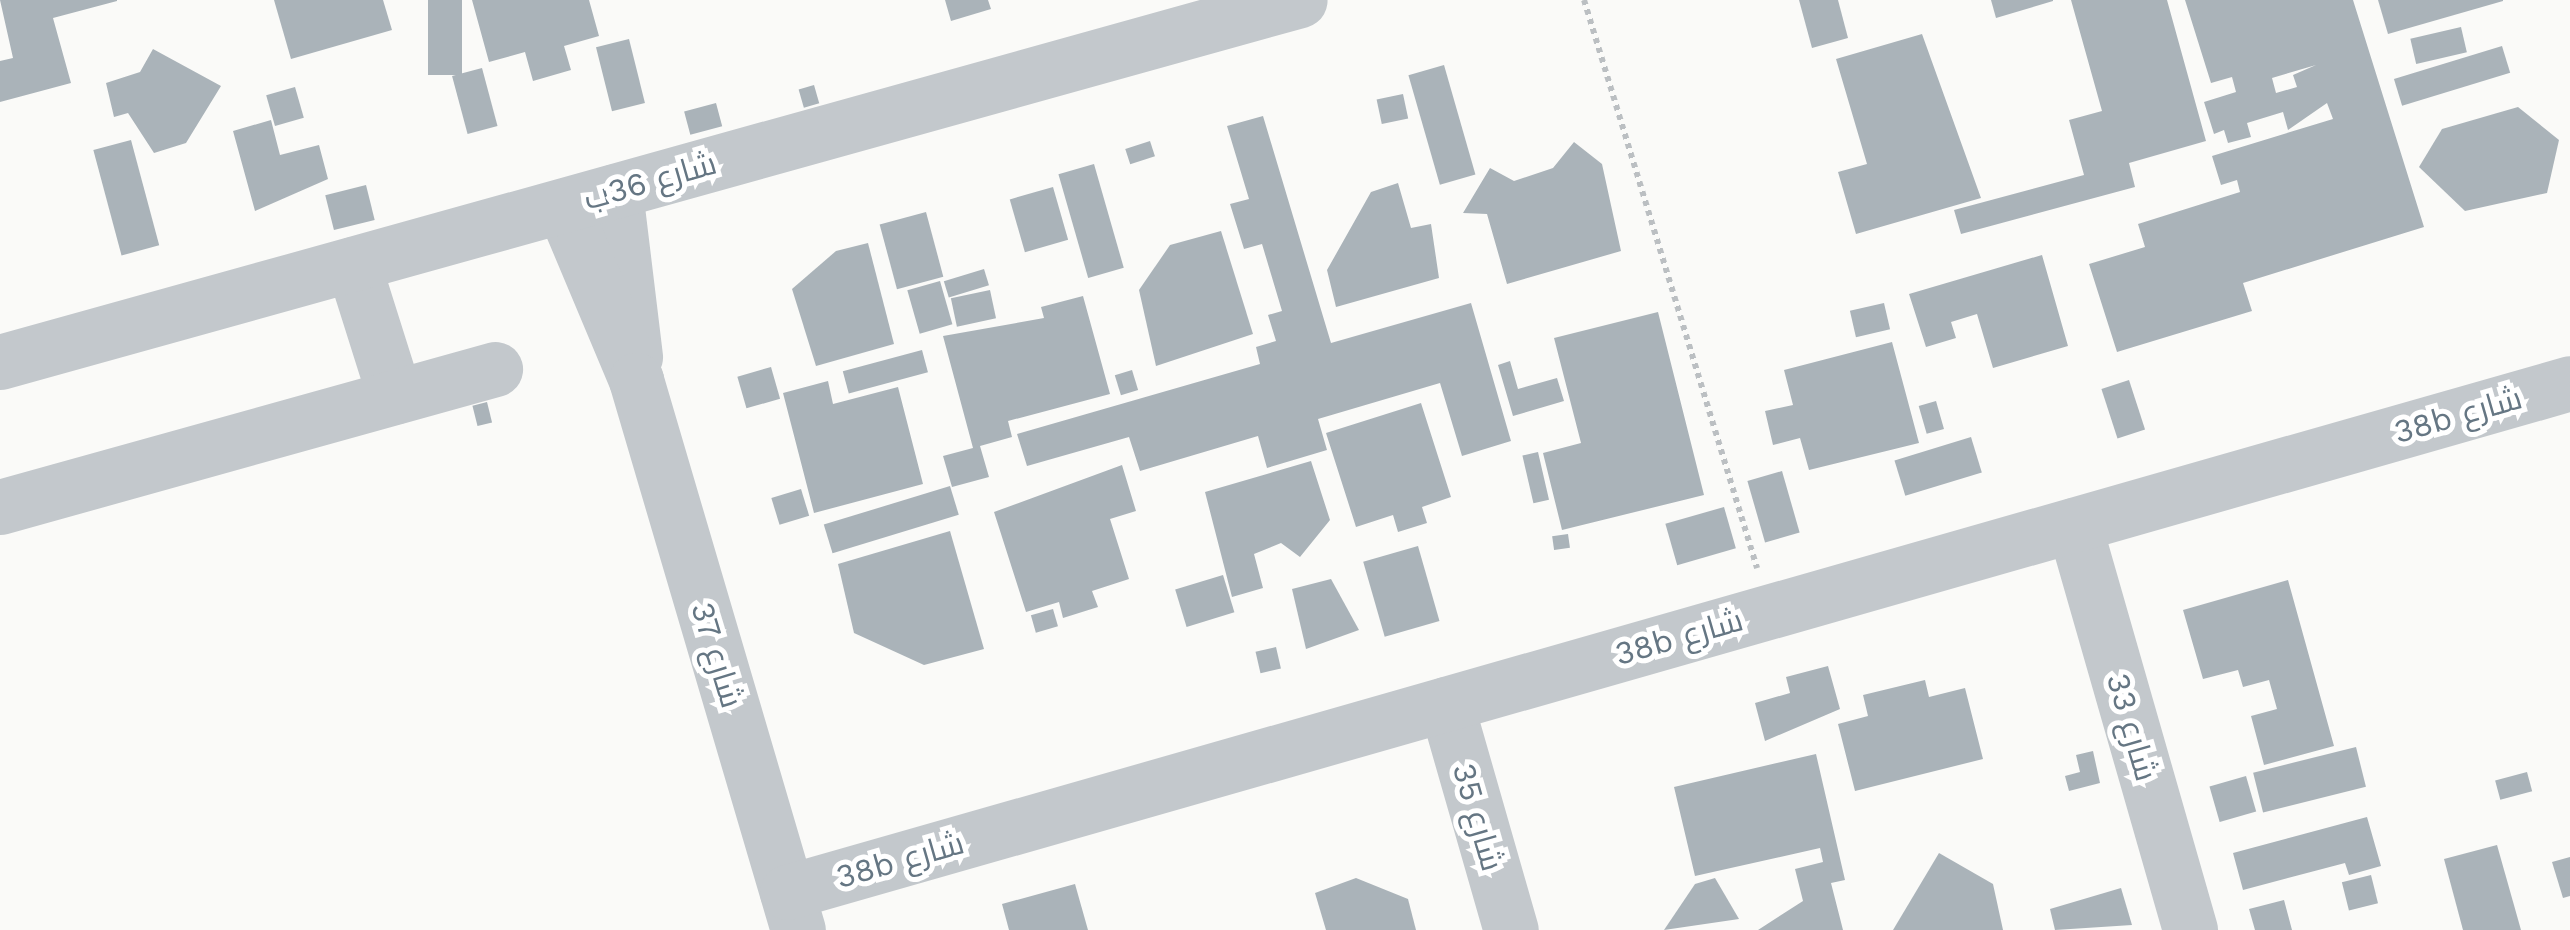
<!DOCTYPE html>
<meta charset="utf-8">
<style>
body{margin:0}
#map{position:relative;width:2570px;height:930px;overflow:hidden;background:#fafaf8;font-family:"Work Sans",Cairo,sans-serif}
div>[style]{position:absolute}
.building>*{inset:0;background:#aab3b9;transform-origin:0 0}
.path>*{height:6px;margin-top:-3px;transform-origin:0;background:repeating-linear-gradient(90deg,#bbbfc2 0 5px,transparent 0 10px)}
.minor>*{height:55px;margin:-27.5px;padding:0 27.5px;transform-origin:27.5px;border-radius:27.5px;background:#c3c8cc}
span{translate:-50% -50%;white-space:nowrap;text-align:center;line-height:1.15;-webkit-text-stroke:10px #fff;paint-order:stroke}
.street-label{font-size:32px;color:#657683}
</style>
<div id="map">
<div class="building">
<div style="clip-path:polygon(0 0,117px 0,117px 1px,53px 18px,71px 83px,0 102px,0 61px,13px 58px)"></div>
<div style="clip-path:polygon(274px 0,383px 0,392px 30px,291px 59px)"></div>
<div style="left:428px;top:0;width:34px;height:75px"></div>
<div style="clip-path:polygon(472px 0,589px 0,599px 36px,564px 46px,571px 70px,533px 81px,525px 52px,489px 62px)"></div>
<div style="clip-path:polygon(945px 0,988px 0,991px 9px,951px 21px)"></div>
<div style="clip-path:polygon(1799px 0,1838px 0,1848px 38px,1812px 48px)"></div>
<div style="clip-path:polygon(1991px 0,2053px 0,2053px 1px,1996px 18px)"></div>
<div style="clip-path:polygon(2071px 0,2167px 0,2206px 141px,2129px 163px,2135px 187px,1961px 234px,1954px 210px,2084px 175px,2069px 120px,2102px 111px)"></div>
<div style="clip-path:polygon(evenodd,2185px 0,2353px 0,2424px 227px,2243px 283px,2252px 311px,2117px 352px,2089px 264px,2145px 247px,2138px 224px,2240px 192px,2237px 180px,2221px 185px,2212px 156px,2333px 119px,2327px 103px,2288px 130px,2283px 112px,2247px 123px,2251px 137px,2228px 143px,2224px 130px,2214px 134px,2204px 102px,2236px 92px,2232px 77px,2211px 83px,2185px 0,2316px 65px,2293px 75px,2297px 87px,2276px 93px,2272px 78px,2316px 65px)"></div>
<div style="clip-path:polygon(2378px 0,2503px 0,2503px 1px,2388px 34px)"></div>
<div style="left:2461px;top:27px;width:26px;height:52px;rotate:77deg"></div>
<div style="clip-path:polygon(1922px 34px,1981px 198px,1856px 234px,1838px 172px,1867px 164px,1836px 59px)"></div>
<div style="left:629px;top:39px;width:66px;height:34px;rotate:76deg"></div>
<div style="left:2502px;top:46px;width:28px;height:113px;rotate:73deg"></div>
<div style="clip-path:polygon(153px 49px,221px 86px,186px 143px,154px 153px,128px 113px,114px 117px,106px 83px,140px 72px)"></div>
<div style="left:1444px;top:65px;width:114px;height:37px;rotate:74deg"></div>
<div style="left:482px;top:68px;width:60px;height:31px;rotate:75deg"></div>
<div style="left:814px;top:85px;width:19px;height:16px;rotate:74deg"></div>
<div style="left:295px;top:87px;width:32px;height:30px;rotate:74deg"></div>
<div style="left:1403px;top:94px;width:25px;height:27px;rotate:78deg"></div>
<div style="left:716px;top:103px;width:24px;height:33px;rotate:75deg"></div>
<div style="clip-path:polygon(2518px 107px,2559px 140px,2547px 193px,2465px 211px,2419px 167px,2442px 129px)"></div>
<div style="clip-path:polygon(1263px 116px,1331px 343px,1471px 303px,1511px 441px,1462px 456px,1440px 383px,1318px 419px,1327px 450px,1267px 468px,1258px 436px,1140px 471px,1129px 437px,1027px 466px,1017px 434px,1260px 364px,1256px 347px,1276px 341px,1268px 315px,1282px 311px,1262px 244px,1244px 249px,1230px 204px,1249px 199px,1227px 126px)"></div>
<div style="clip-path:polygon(271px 120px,280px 155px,319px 145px,328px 179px,255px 211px,233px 131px)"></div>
<div style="left:131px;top:140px;width:109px;height:39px;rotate:75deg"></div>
<div style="left:1150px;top:141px;width:16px;height:26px;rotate:72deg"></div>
<div style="clip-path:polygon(1574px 142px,1602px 164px,1621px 251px,1507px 284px,1487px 214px,1463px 213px,1490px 168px,1514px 181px,1553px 168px)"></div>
<div style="left:1094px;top:164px;width:108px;height:37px;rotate:74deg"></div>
<div style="clip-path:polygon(1398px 183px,1411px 228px,1431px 224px,1439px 278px,1336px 307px,1327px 270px,1371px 192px)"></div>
<div style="left:366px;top:185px;width:36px;height:42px;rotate:76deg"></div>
<div style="left:1053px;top:187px;width:55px;height:45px;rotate:74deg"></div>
<div style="left:926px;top:212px;width:67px;height:48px;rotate:75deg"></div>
<div style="clip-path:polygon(1221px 231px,1253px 334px,1156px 366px,1139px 290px,1170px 245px)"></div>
<div style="clip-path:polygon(868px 243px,894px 344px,816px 366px,792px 289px,836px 251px)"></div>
<div style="clip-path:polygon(2042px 255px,2068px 346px,1993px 368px,1977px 314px,1951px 322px,1956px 338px,1926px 347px,1909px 294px)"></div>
<div style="left:984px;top:269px;width:17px;height:42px;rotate:73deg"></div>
<div style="left:940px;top:281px;width:45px;height:34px;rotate:74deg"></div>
<div style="left:990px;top:290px;width:29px;height:40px;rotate:78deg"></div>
<div style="clip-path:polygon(1083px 296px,1110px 394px,1008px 421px,1012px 437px,980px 446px,989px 477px,952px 487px,943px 456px,973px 448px,943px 336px,1044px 318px,1041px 307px)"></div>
<div style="left:1884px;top:303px;width:27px;height:35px;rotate:77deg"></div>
<div style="clip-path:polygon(1658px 312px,1704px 495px,1562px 530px,1543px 453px,1581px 443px,1554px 338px)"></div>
<div style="clip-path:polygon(1892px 342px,1919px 443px,1809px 470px,1800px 438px,1773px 445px,1765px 411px,1793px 405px,1784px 370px)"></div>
<div style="left:922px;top:350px;width:23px;height:82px;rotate:75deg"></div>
<div style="clip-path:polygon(1510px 361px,1518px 389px,1557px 378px,1564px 401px,1513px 416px,1498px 365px)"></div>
<div style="left:771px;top:367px;width:33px;height:35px;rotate:74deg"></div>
<div style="left:1132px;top:370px;width:21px;height:18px;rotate:73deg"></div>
<div style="left:2129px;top:380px;width:52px;height:29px;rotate:72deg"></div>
<div style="clip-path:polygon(828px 381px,833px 404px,898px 387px,923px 484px,814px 513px,783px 393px)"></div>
<div style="left:1936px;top:401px;width:29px;height:18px;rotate:74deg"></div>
<div style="left:487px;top:402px;width:21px;height:15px;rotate:76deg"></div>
<div style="clip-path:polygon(1421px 403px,1451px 497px,1422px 507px,1427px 523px,1398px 532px,1393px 515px,1356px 527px,1326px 433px)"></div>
<div style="left:1971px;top:437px;width:37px;height:80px;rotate:73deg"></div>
<div style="left:1538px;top:452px;width:49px;height:16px;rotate:77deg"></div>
<div style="clip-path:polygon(1311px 461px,1330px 520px,1300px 557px,1281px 543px,1254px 554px,1263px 588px,1232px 597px,1205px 492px)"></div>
<div style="clip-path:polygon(1122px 465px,1136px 511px,1110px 519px,1129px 579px,1092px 591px,1098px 607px,1063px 618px,1059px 602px,1026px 612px,994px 512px)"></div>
<div style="left:1782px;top:471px;width:64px;height:36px;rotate:74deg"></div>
<div style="left:950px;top:486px;width:30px;height:132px;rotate:73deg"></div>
<div style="left:801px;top:489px;width:28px;height:31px;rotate:73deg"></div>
<div style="left:1724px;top:507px;width:43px;height:61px;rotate:74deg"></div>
<div style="clip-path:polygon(950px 531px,984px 649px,924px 665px,854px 633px,838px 564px)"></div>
<div style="left:1568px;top:534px;width:14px;height:16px;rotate:82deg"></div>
<div style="left:1418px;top:546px;width:78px;height:57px;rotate:74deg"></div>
<div style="left:1223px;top:575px;width:39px;height:50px;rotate:73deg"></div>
<div style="clip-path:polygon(1331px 579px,1359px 630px,1306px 649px,1292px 589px)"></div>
<div style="clip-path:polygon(2288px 580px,2334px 746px,2264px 765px,2251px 716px,2277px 709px,2269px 680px,2243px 687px,2238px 670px,2203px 679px,2183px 610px)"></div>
<div style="left:1053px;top:609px;width:18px;height:23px;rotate:74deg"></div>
<div style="left:1276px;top:647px;width:22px;height:21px;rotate:77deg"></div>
<div style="clip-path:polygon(1828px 666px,1840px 709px,1765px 741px,1755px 703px,1790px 693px,1786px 677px)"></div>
<div style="clip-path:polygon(1925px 680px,1929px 697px,1965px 688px,1983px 759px,1855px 791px,1838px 724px,1868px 716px,1863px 695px)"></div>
<div style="left:2356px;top:747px;width:41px;height:106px;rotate:76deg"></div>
<div style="clip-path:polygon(2093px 751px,2100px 783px,2069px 791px,2065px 776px,2080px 772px,2076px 755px)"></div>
<div style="clip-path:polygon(1816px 754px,1845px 880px,1831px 883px,1843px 930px,1758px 930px,1803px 901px,1795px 869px,1823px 862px,1820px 848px,1695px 876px,1674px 787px)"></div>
<div style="left:2527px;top:772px;width:20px;height:33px;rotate:75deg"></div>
<div style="left:2246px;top:776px;width:37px;height:38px;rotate:74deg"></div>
<div style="clip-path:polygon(2367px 817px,2381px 866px,2349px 875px,2345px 863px,2243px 890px,2233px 853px)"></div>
<div style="clip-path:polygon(2497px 845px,2521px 930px,2463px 930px,2444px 859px)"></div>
<div style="clip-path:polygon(1939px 853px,1993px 884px,2003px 930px,1893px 930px)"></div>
<div style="clip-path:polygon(2570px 857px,2570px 896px,2563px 898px,2552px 862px)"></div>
<div style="left:2371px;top:875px;width:29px;height:30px;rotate:76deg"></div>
<div style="clip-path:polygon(1356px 878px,1408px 899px,1416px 930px,1326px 930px,1315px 893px)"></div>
<div style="clip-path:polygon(1715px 878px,1739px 919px,1664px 930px,1695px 884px)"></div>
<div style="clip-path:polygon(1075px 884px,1088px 930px,1009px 930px,1002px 904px)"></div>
<div style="clip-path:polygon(2121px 888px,2132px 925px,2055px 930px,2050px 909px)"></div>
<div style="clip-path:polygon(2284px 900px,2292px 930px,2255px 930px,2249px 909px)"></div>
</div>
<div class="path">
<div style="left:1584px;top:0;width:594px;rotate:73.06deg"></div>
</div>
<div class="minor">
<div style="left:615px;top:191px;width:167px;rotate:83.1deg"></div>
<div style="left:563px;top:206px;width:189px;rotate:67.2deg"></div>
<div style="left:636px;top:380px;width:573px;rotate:73.59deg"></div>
<div style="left:353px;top:264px;width:139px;rotate:72.5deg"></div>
<div style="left:0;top:362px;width:1349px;rotate:-15.56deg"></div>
<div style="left:0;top:507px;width:514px;rotate:-15.58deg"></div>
<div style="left:2074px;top:525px;width:421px;rotate:74deg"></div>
<div style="left:1446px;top:704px;width:235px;rotate:74deg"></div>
<div style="left:787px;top:892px;width:1854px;rotate:-15.93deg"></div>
</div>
<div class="street-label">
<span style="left:650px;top:181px;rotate:-16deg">شارع 36ب</span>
<span style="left:2458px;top:415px;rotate:-16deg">38b شارع</span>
<span style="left:1679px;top:637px;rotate:-16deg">38b شارع</span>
<span style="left:717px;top:655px;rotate:73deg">شارع 37</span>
<span style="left:2132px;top:727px;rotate:74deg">شارع 33</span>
<span style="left:1478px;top:817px;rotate:74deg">شارع 35</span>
<span style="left:900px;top:860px;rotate:-16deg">38b شارع</span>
</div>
</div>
